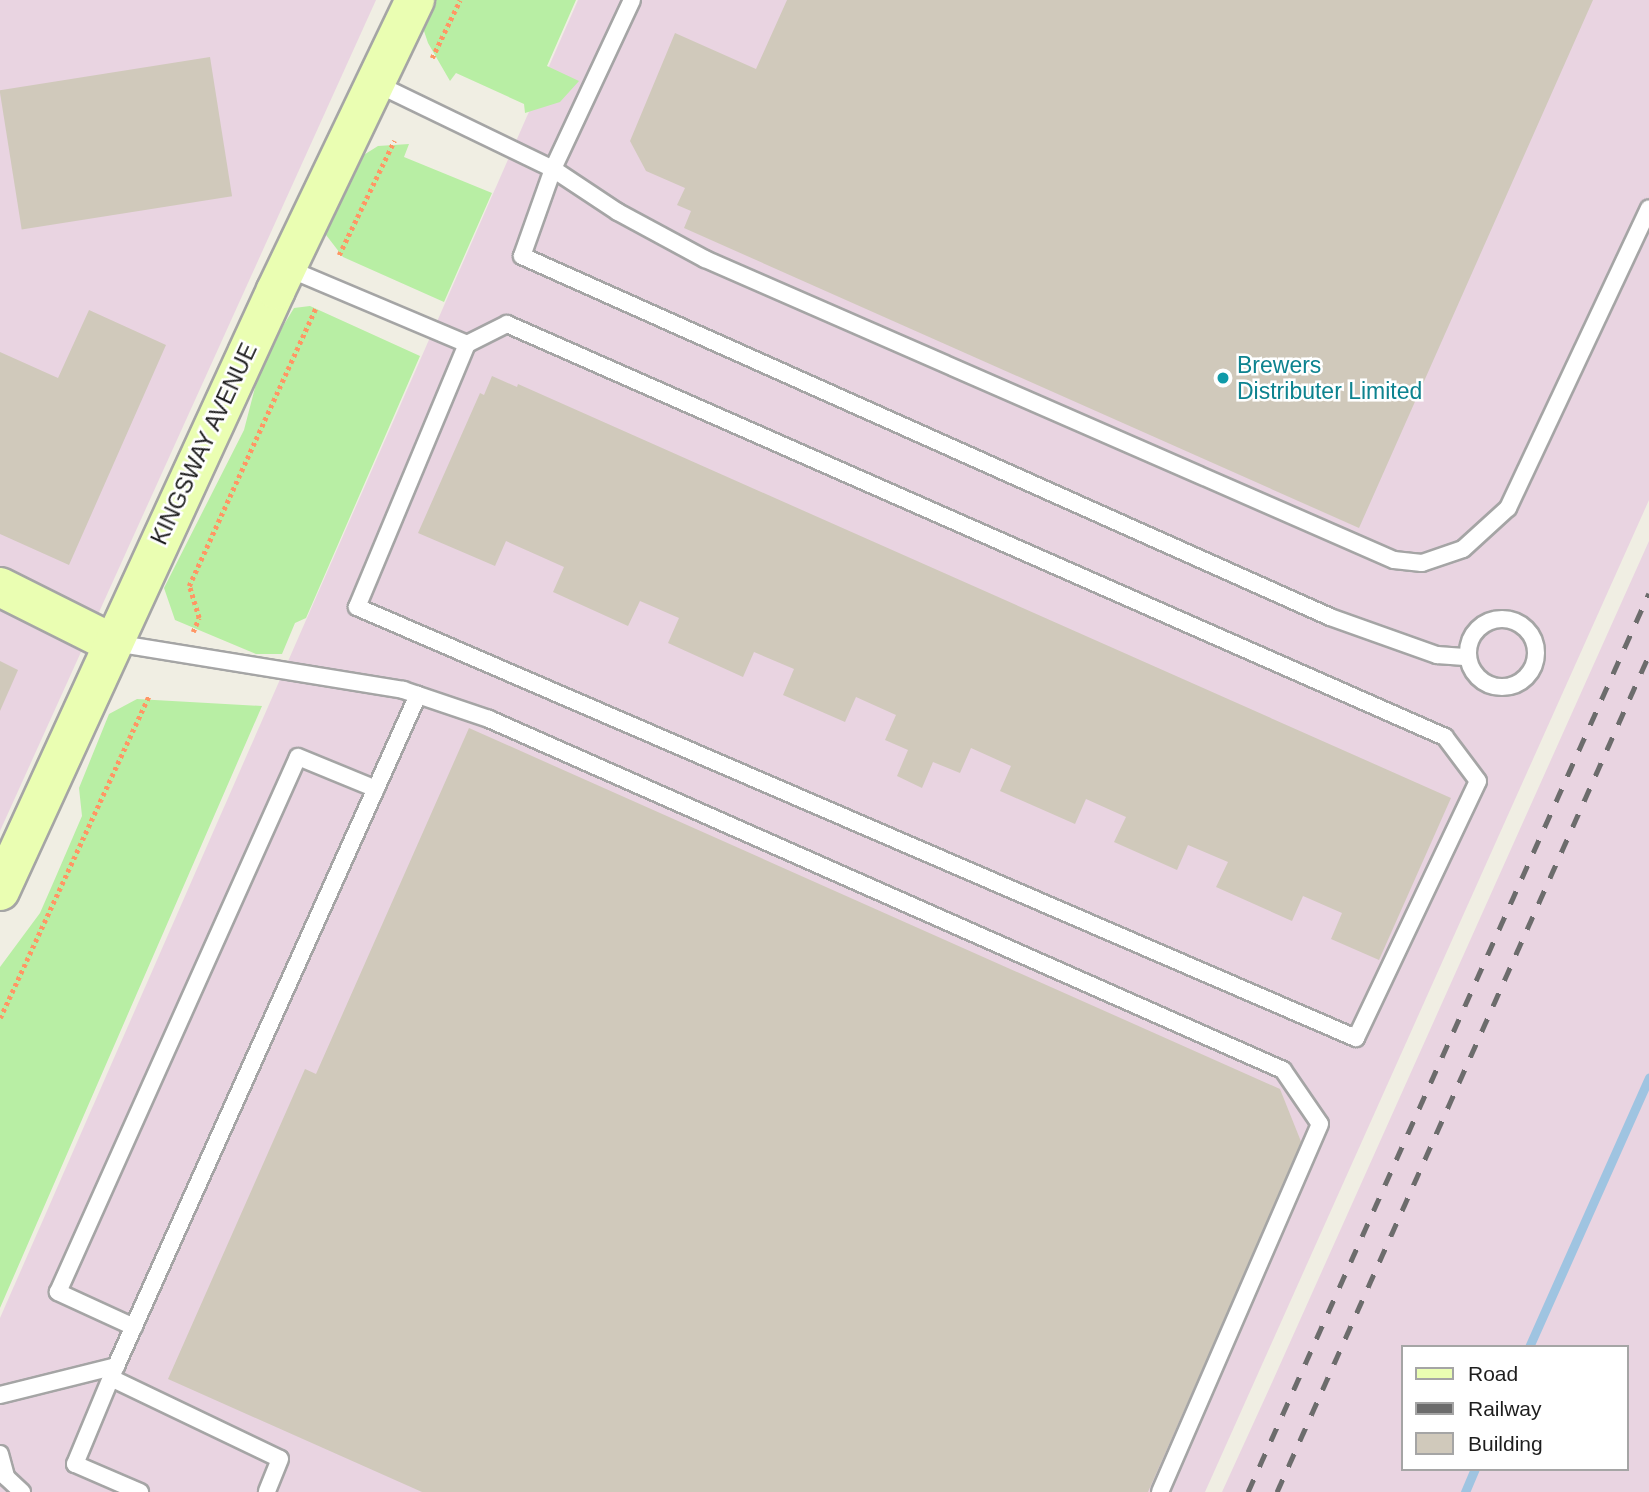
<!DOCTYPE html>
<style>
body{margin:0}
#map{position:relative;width:1649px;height:1492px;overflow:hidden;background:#f0eee3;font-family:Arial,sans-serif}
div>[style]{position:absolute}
.industrial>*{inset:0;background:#e9d4e1}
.grass>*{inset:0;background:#b8eea4}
.stream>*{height:9px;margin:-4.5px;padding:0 4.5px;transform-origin:4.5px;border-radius:4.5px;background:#9fc4e1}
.building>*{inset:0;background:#d0c9bb;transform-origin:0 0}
.path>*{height:4.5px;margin-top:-2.25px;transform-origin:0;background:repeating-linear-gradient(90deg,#ff9664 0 3.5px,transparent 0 7px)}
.roads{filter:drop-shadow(2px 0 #a5a5a5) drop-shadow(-2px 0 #a5a5a5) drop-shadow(0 2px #a5a5a5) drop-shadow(0 -2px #a5a5a5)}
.lane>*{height:16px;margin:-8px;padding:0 8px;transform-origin:8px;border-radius:8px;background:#fff}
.lane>.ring{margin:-8px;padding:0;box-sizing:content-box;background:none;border:16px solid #fff;border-radius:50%}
.secondary>*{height:38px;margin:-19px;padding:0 19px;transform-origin:19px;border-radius:19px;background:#eafeb2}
.rail>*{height:5px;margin-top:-2.5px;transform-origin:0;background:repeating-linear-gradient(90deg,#6c6c6c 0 14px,transparent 0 28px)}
.dots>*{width:19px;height:19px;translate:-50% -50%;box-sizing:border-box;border:4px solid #fff;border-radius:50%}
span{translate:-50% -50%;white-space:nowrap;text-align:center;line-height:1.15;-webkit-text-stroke:5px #fff;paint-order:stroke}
.culture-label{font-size:23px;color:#0d838f}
.left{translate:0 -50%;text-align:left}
.street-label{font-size:23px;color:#1e1e1e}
.legend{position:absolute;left:1401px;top:1345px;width:228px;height:126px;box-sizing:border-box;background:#fff;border:2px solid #a5a5a5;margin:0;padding:9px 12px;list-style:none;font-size:21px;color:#1e1e1e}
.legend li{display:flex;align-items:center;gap:14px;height:35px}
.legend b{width:35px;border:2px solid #a5a5a5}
</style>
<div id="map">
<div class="industrial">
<div style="clip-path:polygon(0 0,376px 0,0 831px)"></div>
<div style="clip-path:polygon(578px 0,1649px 0,1649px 500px,1205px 1492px,0 1492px,0 1318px)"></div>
<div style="clip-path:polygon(evenodd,1649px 541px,1649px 1492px,1222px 1492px,1270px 1387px,1649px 541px,1402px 1347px,1626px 1347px,1626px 1469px,1402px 1469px,1402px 1347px)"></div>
</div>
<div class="grass">
<div style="clip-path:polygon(424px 0,576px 0,547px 66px,579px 81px,560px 102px,525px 113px,524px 104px,456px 73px,450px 81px,428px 43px,422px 25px)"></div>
<div style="clip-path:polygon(409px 144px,404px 157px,492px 193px,444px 302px,343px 257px,323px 231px,354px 161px,378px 146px)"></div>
<div style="clip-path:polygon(310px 306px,420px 356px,306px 618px,295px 623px,282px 654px,256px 654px,175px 620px,164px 588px,244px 430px,257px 380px,283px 326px,294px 308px)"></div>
<div style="clip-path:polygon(137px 699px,262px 706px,0 1308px,0 967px,40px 913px,54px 881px,82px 816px,79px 788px,109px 714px)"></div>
</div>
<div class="stream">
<div style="left:1529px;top:1347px;width:295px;rotate:-66deg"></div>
<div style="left:1465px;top:1492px;width:25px;rotate:-67deg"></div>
</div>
<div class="building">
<div style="clip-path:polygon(787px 0,1593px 0,1359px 528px,684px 228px,691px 211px,677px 205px,685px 188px,646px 171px,630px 141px,675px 33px,756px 69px)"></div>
<div style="left:210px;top:57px;width:141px;height:213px;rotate:81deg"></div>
<div style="clip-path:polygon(89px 310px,166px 345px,69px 565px,0 534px,0 352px,58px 378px)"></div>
<div style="clip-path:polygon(492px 376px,517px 387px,518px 384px,1451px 798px,1379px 960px,1331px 939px,1342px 913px,1303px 896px,1292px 921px,1216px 887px,1228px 862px,1188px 845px,1177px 870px,1114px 842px,1126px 817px,1086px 799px,1075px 824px,1000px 791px,1011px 766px,971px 748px,960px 773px,933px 762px,922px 788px,897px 776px,908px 750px,885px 740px,896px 715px,856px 697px,845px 722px,783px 695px,794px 669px,754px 652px,743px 677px,668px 643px,679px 618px,640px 601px,628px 626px,553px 592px,564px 567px,506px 541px,495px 566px,418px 533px,480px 393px,484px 395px)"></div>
<div style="clip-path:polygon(0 661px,18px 670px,0 711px)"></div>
<div style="clip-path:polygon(469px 728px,1280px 1089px,1302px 1144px,1148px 1492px,422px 1492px,168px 1379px,305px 1069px,316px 1074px)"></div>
</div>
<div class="path">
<div style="left:432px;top:58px;width:64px;rotate:-64.2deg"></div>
<div style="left:339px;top:255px;width:127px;rotate:-64.2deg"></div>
<div style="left:193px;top:632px;width:15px;rotate:-67deg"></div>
<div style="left:199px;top:618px;width:34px;rotate:-107deg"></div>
<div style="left:189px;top:586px;width:307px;rotate:-65.5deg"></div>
<div style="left:0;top:1018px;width:356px;rotate:-65.2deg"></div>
</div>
<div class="roads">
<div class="lane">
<div style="left:632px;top:0;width:187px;rotate:115.1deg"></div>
<div style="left:553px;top:169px;width:78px;rotate:33.5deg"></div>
<div style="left:618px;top:212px;width:99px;rotate:28.4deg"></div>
<div style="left:705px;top:259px;width:752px;rotate:23.6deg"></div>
<div style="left:1394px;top:560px;width:28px;rotate:6deg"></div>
<div style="left:1422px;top:563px;width:43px;rotate:-18.9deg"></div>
<div style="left:1463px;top:549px;width:61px;rotate:-42.3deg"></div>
<div style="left:1508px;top:508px;width:331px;rotate:-64.8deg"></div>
<div style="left:375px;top:83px;width:198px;rotate:25.8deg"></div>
<div style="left:553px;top:169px;width:92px;rotate:109.6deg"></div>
<div style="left:522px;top:256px;width:885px;rotate:24.07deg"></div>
<div style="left:1330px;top:617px;width:114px;rotate:19.6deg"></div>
<div style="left:1437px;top:655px;width:31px;rotate:4deg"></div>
<div style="left:287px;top:268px;width:195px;rotate:22.9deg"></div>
<div style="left:467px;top:344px;width:285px;rotate:112.7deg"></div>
<div style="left:357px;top:607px;width:1088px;rotate:23.34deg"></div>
<div style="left:1356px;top:1038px;width:284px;rotate:-64.6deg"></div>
<div style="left:1478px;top:781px;width:55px;rotate:-126.9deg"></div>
<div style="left:1445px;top:737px;width:1025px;rotate:-156.24deg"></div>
<div style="left:507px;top:324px;width:45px;rotate:153.4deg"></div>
<div class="ring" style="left:1468px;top:619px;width:52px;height:52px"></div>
<div style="left:114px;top:643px;width:293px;rotate:9.2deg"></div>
<div style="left:403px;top:690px;width:91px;rotate:18.6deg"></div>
<div style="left:489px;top:719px;width:868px;rotate:23.85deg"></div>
<div style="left:1283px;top:1070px;width:65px;rotate:55.6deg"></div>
<div style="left:1320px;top:1124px;width:401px;rotate:113.5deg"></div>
<div style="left:134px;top:1327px;width:84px;rotate:-155.3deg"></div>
<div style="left:58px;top:1292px;width:586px;rotate:-65.84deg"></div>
<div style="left:298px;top:757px;width:84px;rotate:22.3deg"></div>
<div style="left:115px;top:1368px;width:104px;rotate:112.6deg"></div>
<div style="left:75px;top:1464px;width:71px;rotate:23.3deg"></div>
<div style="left:111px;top:1378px;width:187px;rotate:25.6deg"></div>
<div style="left:280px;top:1459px;width:35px;rotate:112deg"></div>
<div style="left:0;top:1395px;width:120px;rotate:-14deg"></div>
<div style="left:116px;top:1366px;width:736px;rotate:-65.77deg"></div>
<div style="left:0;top:1454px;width:24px;rotate:75deg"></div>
<div style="left:6px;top:1477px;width:22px;rotate:43deg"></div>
</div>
<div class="secondary">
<div style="left:0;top:587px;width:125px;rotate:26.6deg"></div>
<div style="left:0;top:891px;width:661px;rotate:-65.33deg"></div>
<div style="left:276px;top:290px;width:322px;rotate:-64.4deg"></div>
</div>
</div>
<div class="rail">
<div style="left:1248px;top:1492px;width:984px;rotate:-65.96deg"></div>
<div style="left:1277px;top:1492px;width:916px;rotate:-66.04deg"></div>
</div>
<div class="dots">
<div style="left:1223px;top:378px;background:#0f9aa8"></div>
</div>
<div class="culture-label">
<span class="left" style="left:1237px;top:378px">Brewers<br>Distributer Limited</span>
</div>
<div class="street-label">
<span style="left:204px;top:444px;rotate:-65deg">KINGSWAY AVENUE</span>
</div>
<ul class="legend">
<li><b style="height:9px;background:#eafeb2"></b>Road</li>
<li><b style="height:9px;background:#6c6c6c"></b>Railway</li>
<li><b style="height:19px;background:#d0c9bb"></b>Building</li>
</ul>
</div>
